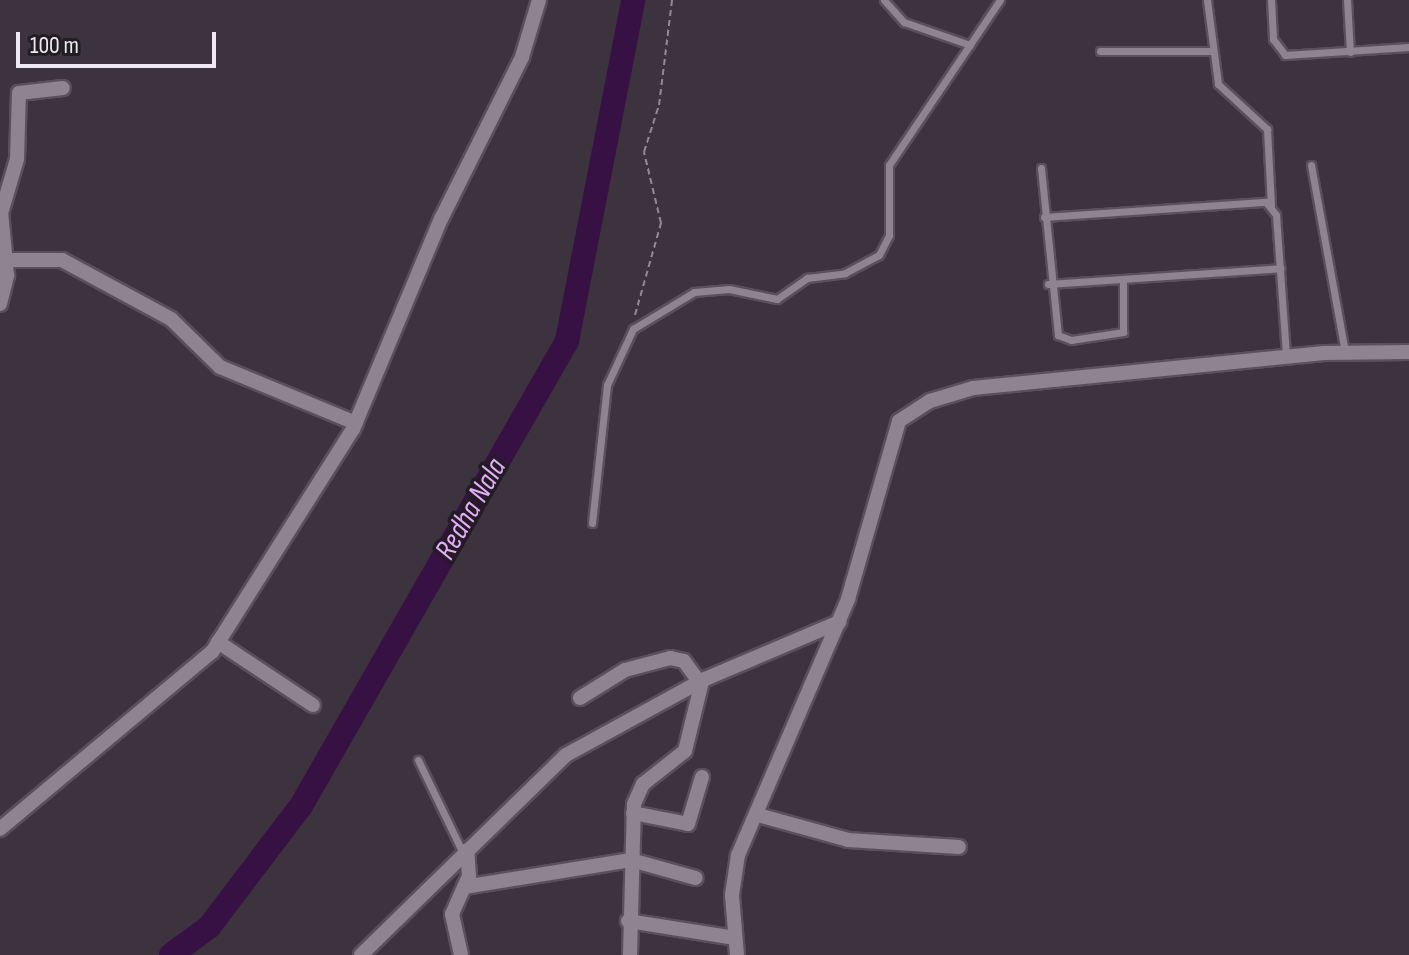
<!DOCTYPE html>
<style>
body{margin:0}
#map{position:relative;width:1409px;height:955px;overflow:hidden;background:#3c333f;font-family:"Sofia Sans Condensed",sans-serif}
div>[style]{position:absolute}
.river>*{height:24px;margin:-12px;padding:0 12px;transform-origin:12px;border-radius:12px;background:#371044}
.path>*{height:2px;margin-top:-1px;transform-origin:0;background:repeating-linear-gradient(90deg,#918a94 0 6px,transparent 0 10px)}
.roads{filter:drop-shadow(2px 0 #58505a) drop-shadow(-2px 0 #58505a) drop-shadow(0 2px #58505a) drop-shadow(0 -2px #58505a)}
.lane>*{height:7px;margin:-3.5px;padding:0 3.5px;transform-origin:3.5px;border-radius:3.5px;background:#8d8391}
.street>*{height:14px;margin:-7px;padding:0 7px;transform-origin:7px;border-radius:7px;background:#8d8391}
span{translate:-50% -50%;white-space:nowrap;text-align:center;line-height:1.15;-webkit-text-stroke:7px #211d22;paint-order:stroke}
.water-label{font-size:30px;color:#e7abfd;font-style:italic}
.scale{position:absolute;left:16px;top:32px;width:200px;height:36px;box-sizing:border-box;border:4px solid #ede7ef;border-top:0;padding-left:10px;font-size:24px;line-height:28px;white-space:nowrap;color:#ede7ef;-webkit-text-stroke:6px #211d22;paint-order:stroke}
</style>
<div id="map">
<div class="river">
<div style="left:171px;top:955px;width:47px;rotate:-36.4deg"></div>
<div style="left:209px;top:927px;width:152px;rotate:-52.8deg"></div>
<div style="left:301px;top:806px;width:536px;rotate:-60.23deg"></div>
<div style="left:567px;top:341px;width:347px;rotate:-79deg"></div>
</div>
<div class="path">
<div style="left:635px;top:315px;width:96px;rotate:-74.2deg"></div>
<div style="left:661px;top:223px;width:73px;rotate:-103.5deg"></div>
<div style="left:644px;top:152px;width:49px;rotate:-72.3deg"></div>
<div style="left:659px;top:105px;width:106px;rotate:-82.9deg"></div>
</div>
<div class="roads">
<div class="lane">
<div style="left:884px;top:0;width:30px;rotate:48deg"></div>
<div style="left:904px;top:22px;width:70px;rotate:19.2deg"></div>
<div style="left:1207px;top:0;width:85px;rotate:82.5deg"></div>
<div style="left:1218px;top:84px;width:67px;rotate:42.6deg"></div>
<div style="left:1267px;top:129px;width:77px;rotate:87deg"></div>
<div style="left:1271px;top:0;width:39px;rotate:87deg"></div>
<div style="left:1273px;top:39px;width:20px;rotate:53deg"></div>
<div style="left:1285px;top:55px;width:124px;rotate:-3.7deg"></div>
<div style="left:1347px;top:0;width:52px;rotate:86.7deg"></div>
<div style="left:1100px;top:51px;width:113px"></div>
<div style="left:1311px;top:165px;width:191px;rotate:79.7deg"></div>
<div style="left:1041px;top:168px;width:168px;rotate:84.2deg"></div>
<div style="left:1058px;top:335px;width:14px;rotate:21deg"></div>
<div style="left:1071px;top:340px;width:53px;rotate:-8.7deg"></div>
<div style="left:1123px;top:332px;width:53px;rotate:-90deg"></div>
<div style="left:1044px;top:217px;width:223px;rotate:-3.9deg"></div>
<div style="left:1266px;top:202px;width:16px;rotate:52deg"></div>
<div style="left:1276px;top:215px;width:141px;rotate:85.9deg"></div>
<div style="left:1048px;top:284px;width:233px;rotate:-3.9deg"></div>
<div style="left:592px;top:523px;width:139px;rotate:-83.8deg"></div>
<div style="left:607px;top:385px;width:62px;rotate:-65.1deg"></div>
<div style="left:633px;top:329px;width:71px;rotate:-31.2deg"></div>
<div style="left:694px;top:292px;width:35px;rotate:-5deg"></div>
<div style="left:729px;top:289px;width:49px;rotate:11.8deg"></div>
<div style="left:777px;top:299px;width:37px;rotate:-35deg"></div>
<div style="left:807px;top:278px;width:38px;rotate:-7deg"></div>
<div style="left:845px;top:273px;width:38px;rotate:-28deg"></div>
<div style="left:879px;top:255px;width:22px;rotate:-63deg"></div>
<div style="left:889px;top:235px;width:70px;rotate:-90deg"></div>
<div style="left:889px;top:165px;width:199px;rotate:-56.1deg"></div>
<div style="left:418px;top:760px;width:103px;rotate:64.2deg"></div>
</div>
<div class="street">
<div style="left:2px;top:210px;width:53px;rotate:-73.6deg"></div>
<div style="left:17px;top:159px;width:66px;rotate:-88.3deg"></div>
<div style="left:19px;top:93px;width:44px;rotate:-6.5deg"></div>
<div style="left:4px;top:260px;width:58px"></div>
<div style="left:62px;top:260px;width:124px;rotate:28.4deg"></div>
<div style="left:171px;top:319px;width:69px;rotate:44.4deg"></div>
<div style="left:220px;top:367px;width:147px;rotate:22.4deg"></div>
<div style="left:0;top:304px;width:30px;rotate:-76deg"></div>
<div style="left:7px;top:275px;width:74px;rotate:-95.4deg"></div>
<div style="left:218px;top:642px;width:114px;rotate:33.6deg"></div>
<div style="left:580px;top:698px;width:53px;rotate:-31.9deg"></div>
<div style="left:625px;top:670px;width:47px;rotate:-14.9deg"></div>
<div style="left:670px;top:658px;width:14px;rotate:12deg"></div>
<div style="left:684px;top:661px;width:26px;rotate:54deg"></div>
<div style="left:633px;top:813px;width:56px;rotate:11.3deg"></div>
<div style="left:688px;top:824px;width:49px;rotate:-73.4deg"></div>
<div style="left:758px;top:815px;width:93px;rotate:15.5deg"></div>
<div style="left:848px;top:840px;width:111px;rotate:3.6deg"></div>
<div style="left:0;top:829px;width:276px;rotate:-39.9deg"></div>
<div style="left:212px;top:652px;width:264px;rotate:-57.7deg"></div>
<div style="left:353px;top:429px;width:228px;rotate:-67.3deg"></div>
<div style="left:441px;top:219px;width:181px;rotate:-63.4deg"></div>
<div style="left:522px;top:57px;width:59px;rotate:-73.4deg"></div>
<div style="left:464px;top:887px;width:169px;rotate:-9.2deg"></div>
<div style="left:631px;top:860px;width:67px;rotate:15.5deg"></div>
<div style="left:628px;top:921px;width:108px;rotate:9deg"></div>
<div style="left:361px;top:955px;width:286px;rotate:-44.3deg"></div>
<div style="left:566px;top:755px;width:158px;rotate:-28.7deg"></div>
<div style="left:705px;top:679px;width:146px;rotate:-23deg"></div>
<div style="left:461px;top:955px;width:42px;rotate:-102.4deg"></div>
<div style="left:452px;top:914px;width:42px;rotate:-65.9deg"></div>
<div style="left:469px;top:876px;width:26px;rotate:-94deg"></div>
<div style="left:630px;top:955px;width:151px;rotate:-88.5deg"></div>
<div style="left:634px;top:804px;width:22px;rotate:-66deg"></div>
<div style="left:643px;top:784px;width:53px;rotate:-38.2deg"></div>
<div style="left:685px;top:751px;width:72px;rotate:-76.3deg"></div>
<div style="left:737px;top:955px;width:60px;rotate:-94.8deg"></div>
<div style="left:732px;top:895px;width:40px;rotate:-81.5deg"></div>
<div style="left:738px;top:855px;width:279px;rotate:-66.7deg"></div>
<div style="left:848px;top:599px;width:185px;rotate:-74deg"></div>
<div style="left:899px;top:421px;width:37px;rotate:-33deg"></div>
<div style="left:930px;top:401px;width:45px;rotate:-16.8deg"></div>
<div style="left:973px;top:388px;width:353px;rotate:-5.7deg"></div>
<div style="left:1324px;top:353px;width:85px;rotate:-0.7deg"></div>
</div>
</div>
<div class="water-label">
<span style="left:471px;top:509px;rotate:-60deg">Redha Nala</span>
</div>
<div class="scale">100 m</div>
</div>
